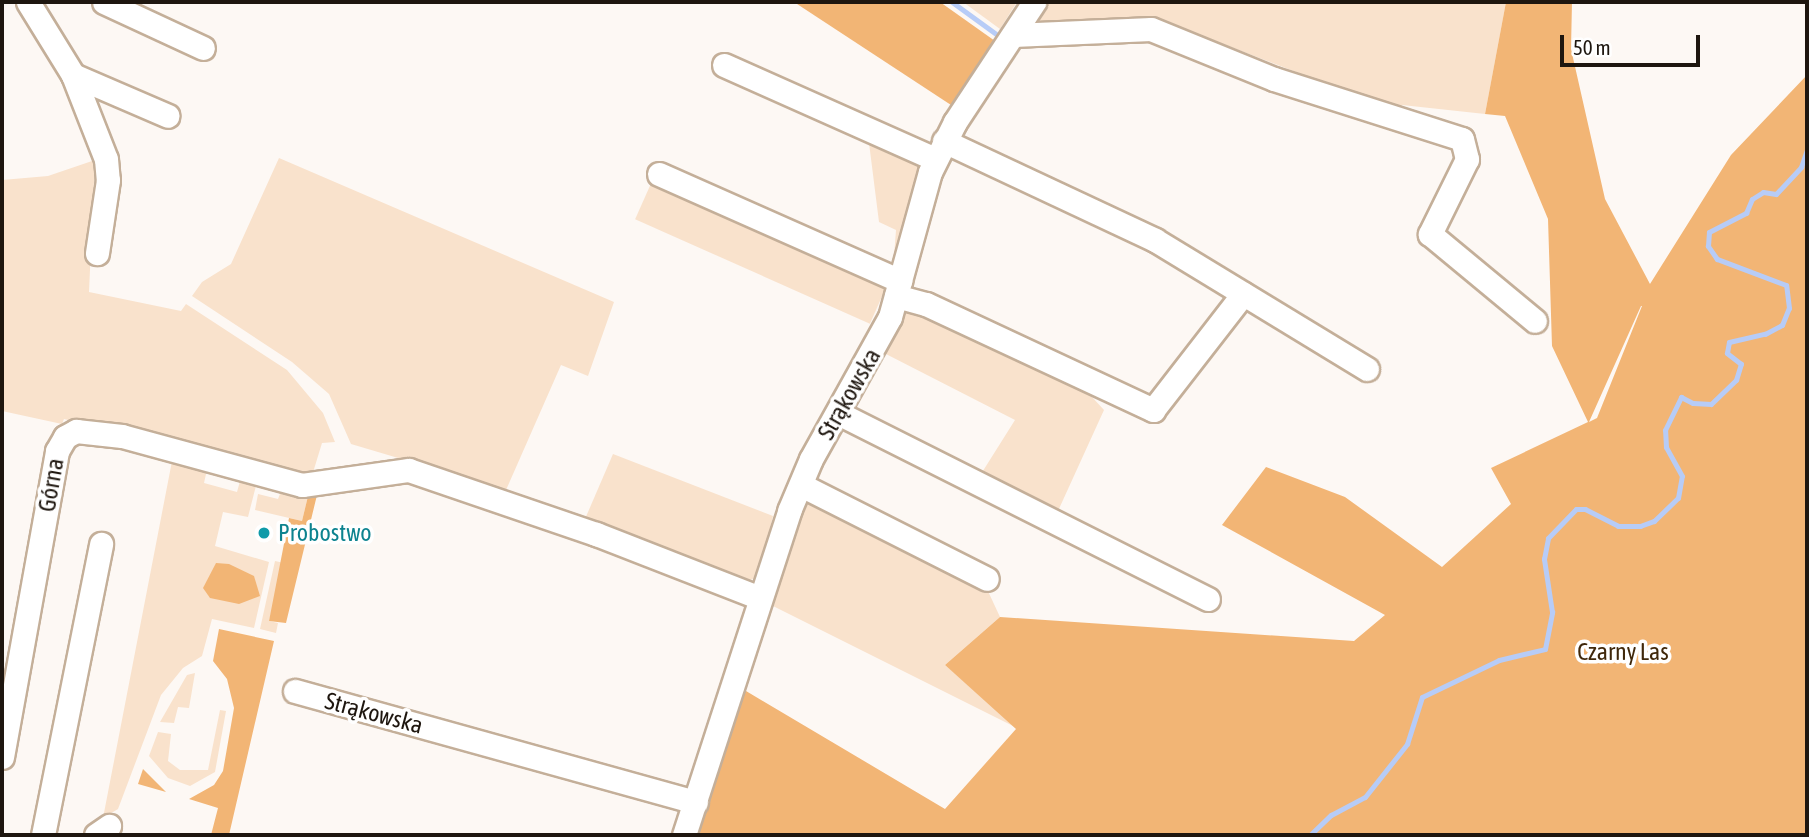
<!DOCTYPE html>
<meta charset="utf-8">
<style>
body{margin:0}
#map{position:relative;width:1809px;height:837px;overflow:hidden;background:#fdf8f4;font-family:"Asap Condensed",sans-serif}
div>[style]{position:absolute}
.green>*{inset:0;background:#f9e2cc;transform-origin:0 0}
.forest>*{inset:0;background:#f2b575}
.stream>*{height:5px;margin:-2.5px;padding:0 2.5px;transform-origin:2.5px;border-radius:2.5px;background:#b7ccf7}
.roads{filter:drop-shadow(2px 0 #c4af99) drop-shadow(-2px 0 #c4af99) drop-shadow(0 2px #c4af99) drop-shadow(0 -2px #c4af99)}
.minor>*{height:23px;margin:-11.5px;padding:0 11.5px;transform-origin:11.5px;border-radius:11.5px;background:#fff}
.dots>*{width:19px;height:19px;translate:-50% -50%;box-sizing:border-box;border:4px solid #fff;border-radius:50%}
span{translate:-50% -50%;white-space:nowrap;text-align:center;line-height:1.15;-webkit-text-stroke:7px #fff;paint-order:stroke}
.street-label{font-size:24px;color:#1e160f}
.culture-label{font-size:24px;color:#0d838f}
.left{translate:0 -50%;text-align:left}
.park-label{font-size:24px;color:#40280b}
.frame{position:absolute;inset:0;border:4px solid #1e160f;pointer-events:none}
.scale{position:absolute;left:1560px;top:35px;width:140px;height:32px;box-sizing:border-box;border:4px solid #1e160f;border-top:0;padding-left:9px;font-size:21px;line-height:24px;white-space:nowrap;color:#1e160f;-webkit-text-stroke:5px #fff;paint-order:stroke}
</style>
<div id="map">
<div class="green">
<div style="clip-path:polygon(963px 2px,1017px 2px,1000px 29px)"></div>
<div style="clip-path:polygon(1046px 2px,1506px 2px,1485px 114px,1402px 105px,1400px 112px,1189px 31px,1141px 21px,1045px 27px,1038px 21px)"></div>
<div style="clip-path:polygon(715px 66px,926px 166px,893px 269px,896px 230px,879px 222px,869px 143px,713px 70px)"></div>
<div style="clip-path:polygon(279px 158px,614px 302px,588px 376px,561px 365px,506px 490px,351px 444px,329px 394px,292px 362px,192px 296px,202px 282px,231px 264px)"></div>
<div style="clip-path:polygon(95px 160px,89px 292px,181px 311px,186px 304px,287px 370px,323px 413px,335px 442px,322px 443px,311px 479px,64px 419px,62px 424px,2px 411px,2px 180px,48px 176px)"></div>
<div style="left:653px;top:179px;width:257px;height:44px;rotate:24deg"></div>
<div style="clip-path:polygon(911px 308px,1080px 384px,1104px 410px,1058px 511px,981px 474px,1015px 420px,884px 353px,900px 314px)"></div>
<div style="clip-path:polygon(613px 454px,773px 516px,759px 576px,746px 582px,585px 519px)"></div>
<div style="clip-path:polygon(173px 456px,208px 465px,204px 483px,237px 492px,242px 474px,258px 478px,248px 517px,223px 512px,215px 546px,269px 562px,254px 628px,212px 619px,202px 656px,183px 668px,161px 695px,118px 809px,103px 818px)"></div>
<div style="clip-path:polygon(283px 486px,309px 492px,302px 521px,255px 510px,258px 494px,278px 499px)"></div>
<div style="clip-path:polygon(810px 496px,987px 589px,1000px 617px,945px 665px,1017px 728px,769px 604px,802px 499px)"></div>
<div style="clip-path:polygon(275px 561px,284px 563px,269px 621px,278px 623px,276px 633px,260px 629px)"></div>
<div style="clip-path:polygon(195px 673px,189px 708px,178px 707px,174px 723px,160px 722px,187px 675px)"></div>
<div style="clip-path:polygon(220px 710px,226px 711px,215px 772px,190px 786px,168px 778px,149px 756px,158px 732px,171px 734px,168px 761px,180px 770px,208px 770px)"></div>
</div>
<div class="forest">
<div style="clip-path:polygon(794px 2px,940px 2px,995px 41px,951px 105px)"></div>
<div style="clip-path:polygon(evenodd,1506px 2px,1572px 2px,1571px 49px,1605px 199px,1650px 284px,1731px 155px,1807px 75px,1807px 835px,693px 835px,741px 688px,945px 809px,1016px 729px,945px 665px,1000px 617px,1354px 641px,1385px 615px,1222px 525px,1266px 467px,1345px 497px,1442px 567px,1511px 504px,1491px 468px,1588px 422px,1552px 346px,1548px 219px,1505px 116px,1485px 114px,1506px 2px,1642px 306px,1597px 418px,1589px 422px,1641px 306px,1642px 306px)"></div>
<div style="clip-path:polygon(309px 492px,317px 495px,286px 623px,269px 621px,289px 518px,302px 521px)"></div>
<div style="clip-path:polygon(216px 563px,229px 564px,254px 576px,260px 596px,239px 604px,210px 598px,203px 588px)"></div>
<div style="clip-path:polygon(219px 629px,274px 641px,229px 835px,211px 835px,218px 808px,189px 799px,214px 785px,223px 771px,234px 708px,227px 679px,213px 661px)"></div>
<div style="clip-path:polygon(143px 769px,166px 792px,138px 784px)"></div>
</div>
<div class="stream">
<div style="left:952px;top:2px;width:54px;rotate:36deg"></div>
<div style="left:1310px;top:835px;width:29px;rotate:-44deg"></div>
<div style="left:1331px;top:815px;width:38px;rotate:-28deg"></div>
<div style="left:1365px;top:797px;width:68px;rotate:-51.6deg"></div>
<div style="left:1407px;top:744px;width:49px;rotate:-72.3deg"></div>
<div style="left:1422px;top:697px;width:85px;rotate:-25.7deg"></div>
<div style="left:1499px;top:660px;width:47px;rotate:-13.4deg"></div>
<div style="left:1545px;top:649px;width:38px;rotate:-79deg"></div>
<div style="left:1552px;top:612px;width:54px;rotate:-98.6deg"></div>
<div style="left:1544px;top:559px;width:21px;rotate:-79deg"></div>
<div style="left:1548px;top:538px;width:40px;rotate:-46deg"></div>
<div style="left:1576px;top:509px;width:9px"></div>
<div style="left:1585px;top:509px;width:37px;rotate:27deg"></div>
<div style="left:1618px;top:526px;width:22px"></div>
<div style="left:1640px;top:526px;width:15px;rotate:-20deg"></div>
<div style="left:1654px;top:521px;width:33px;rotate:-44deg"></div>
<div style="left:1678px;top:498px;width:22px;rotate:-80deg"></div>
<div style="left:1682px;top:476px;width:33px;rotate:-119deg"></div>
<div style="left:1666px;top:447px;width:17px;rotate:-93deg"></div>
<div style="left:1665px;top:430px;width:37px;rotate:-64deg"></div>
<div style="left:1681px;top:397px;width:13px;rotate:27deg"></div>
<div style="left:1693px;top:403px;width:18px;rotate:3deg"></div>
<div style="left:1711px;top:404px;width:35px;rotate:-44deg"></div>
<div style="left:1736px;top:380px;width:17px;rotate:-73deg"></div>
<div style="left:1741px;top:364px;width:18px;rotate:-142deg"></div>
<div style="left:1727px;top:353px;width:11px;rotate:-80deg"></div>
<div style="left:1729px;top:342px;width:37px;rotate:-13deg"></div>
<div style="left:1765px;top:334px;width:19px;rotate:-28deg"></div>
<div style="left:1782px;top:325px;width:18px;rotate:-68deg"></div>
<div style="left:1789px;top:308px;width:23px;rotate:-97deg"></div>
<div style="left:1786px;top:285px;width:74px;rotate:-159.4deg"></div>
<div style="left:1717px;top:259px;width:16px;rotate:-125deg"></div>
<div style="left:1708px;top:246px;width:14px;rotate:-86deg"></div>
<div style="left:1709px;top:232px;width:42px;rotate:-27.2deg"></div>
<div style="left:1746px;top:213px;width:15px;rotate:-67deg"></div>
<div style="left:1752px;top:199px;width:13px;rotate:-32deg"></div>
<div style="left:1763px;top:192px;width:13px;rotate:9deg"></div>
<div style="left:1776px;top:194px;width:37px;rotate:-47deg"></div>
<div style="left:1801px;top:167px;width:18px;rotate:-71deg"></div>
</div>
<div class="roads">
<div class="minor">
<div style="left:28px;top:2px;width:86px;rotate:58.3deg"></div>
<div style="left:73px;top:75px;width:90px;rotate:68.6deg"></div>
<div style="left:106px;top:159px;width:21px;rotate:85deg"></div>
<div style="left:108px;top:180px;width:74px;rotate:98.6deg"></div>
<div style="left:104px;top:2px;width:109px;rotate:24.9deg"></div>
<div style="left:1013px;top:35px;width:138px;rotate:-2.5deg"></div>
<div style="left:1151px;top:29px;width:133px;rotate:22.1deg"></div>
<div style="left:1274px;top:79px;width:197px;rotate:17.7deg"></div>
<div style="left:1462px;top:139px;width:21px;rotate:76deg"></div>
<div style="left:1467px;top:159px;width:84px;rotate:116.3deg"></div>
<div style="left:1430px;top:234px;width:136px;rotate:39.6deg"></div>
<div style="left:724px;top:65px;width:231px;rotate:24deg"></div>
<div style="left:73px;top:75px;width:103px;rotate:23.3deg"></div>
<div style="left:944px;top:141px;width:233px;rotate:25.1deg"></div>
<div style="left:1155px;top:240px;width:248px;rotate:31.3deg"></div>
<div style="left:659px;top:174px;width:264px;rotate:23.9deg"></div>
<div style="left:896px;top:296px;width:31px;rotate:15deg"></div>
<div style="left:926px;top:304px;width:251px;rotate:25deg"></div>
<div style="left:1153px;top:410px;width:147px;rotate:-52.2deg"></div>
<div style="left:838px;top:413px;width:414px;rotate:26.7deg"></div>
<div style="left:801px;top:485px;width:208px;rotate:26.8deg"></div>
<div style="left:295px;top:691px;width:416px;rotate:15.5deg"></div>
<div style="left:2px;top:757px;width:311px;rotate:-79.8deg"></div>
<div style="left:57px;top:451px;width:16px;rotate:-60deg"></div>
<div style="left:65px;top:437px;width:13px;rotate:-29deg"></div>
<div style="left:76px;top:431px;width:46px;rotate:6.2deg"></div>
<div style="left:122px;top:436px;width:187px;rotate:15.2deg"></div>
<div style="left:302px;top:485px;width:108px;rotate:-8deg"></div>
<div style="left:409px;top:470px;width:198px;rotate:18.9deg"></div>
<div style="left:596px;top:534px;width:174px;rotate:21.3deg"></div>
<div style="left:43px;top:835px;width:297px;rotate:-78.7deg"></div>
<div style="left:96px;top:835px;width:16px;rotate:-35deg"></div>
<div style="left:684px;top:835px;width:341px;rotate:-72deg"></div>
<div style="left:789px;top:511px;width:56px;rotate:-67.1deg"></div>
<div style="left:811px;top:459px;width:162px;rotate:-60.9deg"></div>
<div style="left:890px;top:317px;width:150px;rotate:-74.6deg"></div>
<div style="left:930px;top:172px;width:56px;rotate:-63.4deg"></div>
<div style="left:955px;top:122px;width:144px;rotate:-56.6deg"></div>
</div>
</div>
<div class="dots">
<div style="left:264px;top:533px;background:#0f9aa8"></div>
</div>
<div class="street-label">
<span style="left:849px;top:394px;rotate:-60deg">Strąkowska</span>
<span style="left:51px;top:485px;rotate:-80deg">Górna</span>
<span style="left:374px;top:713px;rotate:15deg">Strąkowska</span>
</div>
<div class="culture-label">
<span class="left" style="left:278px;top:533px">Probostwo</span>
</div>
<div class="park-label">
<span style="left:1623px;top:652px">Czarny Las</span>
</div>
<div class="frame"></div>
<div class="scale">50 m</div>
</div>
